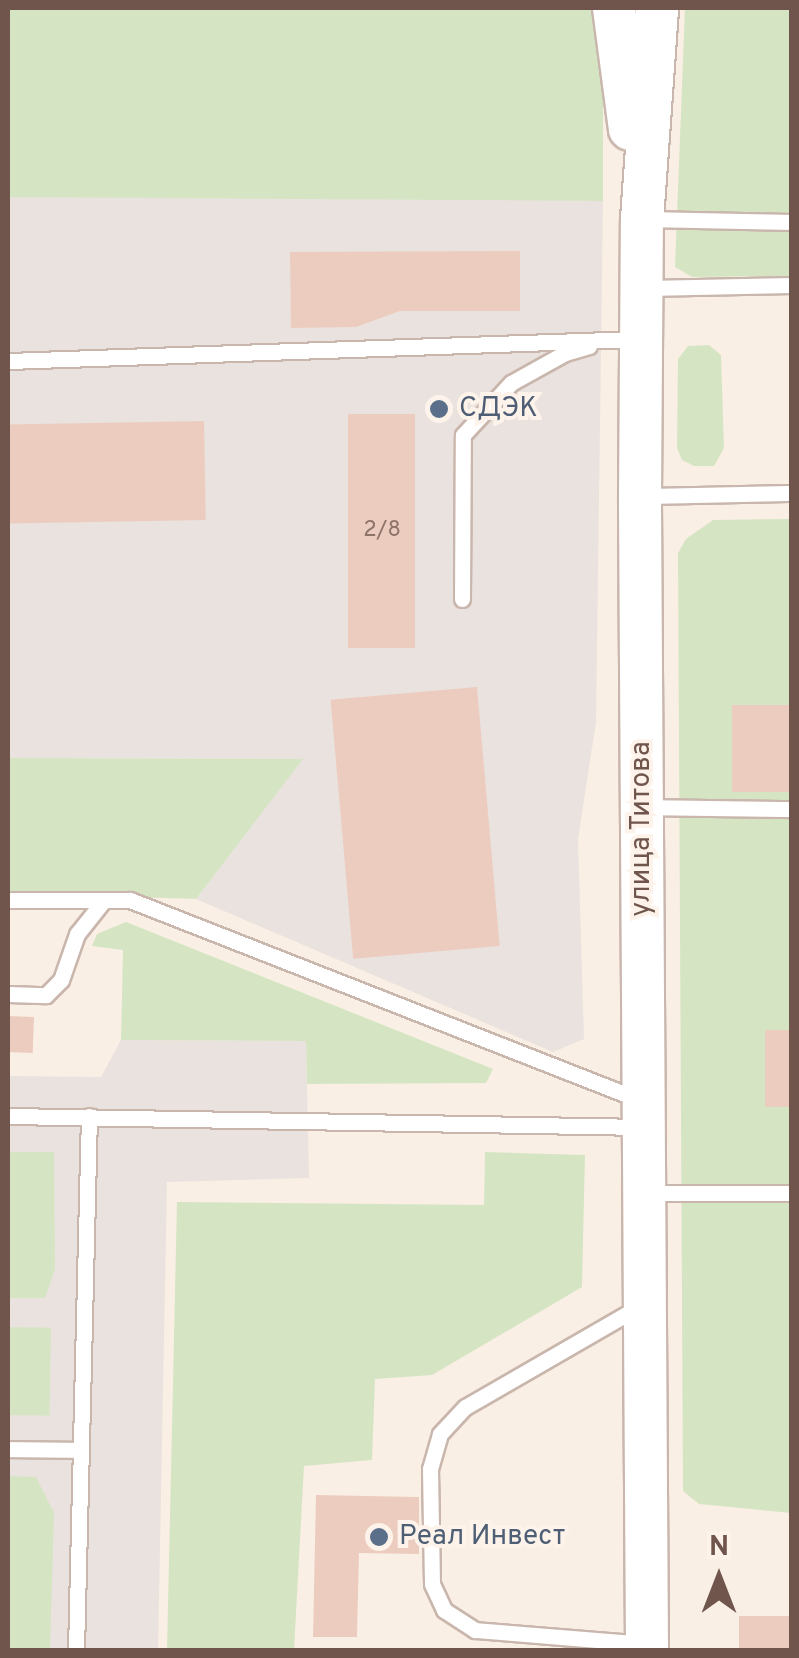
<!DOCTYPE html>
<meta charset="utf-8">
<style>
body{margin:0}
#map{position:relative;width:799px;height:1658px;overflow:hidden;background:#faefe4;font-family:Overpass,sans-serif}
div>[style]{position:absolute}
.industrial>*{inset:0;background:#eae2de}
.green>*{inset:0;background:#d5e5c4;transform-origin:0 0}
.building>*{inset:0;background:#ecccbf;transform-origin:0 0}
.roads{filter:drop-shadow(2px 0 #c9b6ac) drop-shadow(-2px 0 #c9b6ac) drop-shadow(0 2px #c9b6ac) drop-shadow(0 -2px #c9b6ac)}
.service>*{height:15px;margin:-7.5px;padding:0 7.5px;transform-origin:7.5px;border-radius:7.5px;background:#fff}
.secondary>*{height:42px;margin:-21px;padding:0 21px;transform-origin:21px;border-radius:21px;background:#fff}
.dots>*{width:28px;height:28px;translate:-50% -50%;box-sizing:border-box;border:5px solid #fdf3ea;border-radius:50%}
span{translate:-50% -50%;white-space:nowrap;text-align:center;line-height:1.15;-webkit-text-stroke:8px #fdf3ea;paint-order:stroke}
.number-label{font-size:22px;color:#8e7369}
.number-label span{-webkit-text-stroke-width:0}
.service-label{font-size:28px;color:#4e5e75}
.left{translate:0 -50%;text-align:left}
.street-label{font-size:28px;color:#6f554c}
.frame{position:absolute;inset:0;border:10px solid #6f554c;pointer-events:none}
.north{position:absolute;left:669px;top:1528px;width:100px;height:100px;-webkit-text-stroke:8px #fdf3ea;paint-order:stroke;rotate:0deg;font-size:28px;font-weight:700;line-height:40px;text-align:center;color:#6f554c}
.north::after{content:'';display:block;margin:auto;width:35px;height:45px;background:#6f554c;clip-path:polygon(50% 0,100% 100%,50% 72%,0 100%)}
</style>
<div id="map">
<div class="industrial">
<div style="clip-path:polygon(320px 196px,603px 201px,596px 722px,578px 839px,584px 1039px,553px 1052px,196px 899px,302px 759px,8px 758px,8px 197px)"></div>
<div style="clip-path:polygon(121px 1040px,306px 1041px,309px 1178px,167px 1182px,158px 1650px,8px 1650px,8px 1076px,101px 1077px)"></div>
</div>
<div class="green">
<div style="clip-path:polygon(8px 8px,593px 8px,603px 70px,603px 201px,8px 197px)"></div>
<div style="clip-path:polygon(685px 8px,791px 8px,791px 276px,692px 277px,675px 267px)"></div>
<div style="clip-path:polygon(709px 345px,721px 355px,724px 448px,714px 466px,694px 466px,682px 460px,677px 448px,678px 359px,688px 346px)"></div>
<div style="clip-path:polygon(791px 519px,791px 1513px,699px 1504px,683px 1491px,678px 553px,686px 539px,713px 520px)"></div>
<div style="clip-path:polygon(8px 758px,303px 759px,196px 899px,8px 893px)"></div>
<div style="clip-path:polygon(126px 922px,493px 1069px,486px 1083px,307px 1084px,306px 1041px,121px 1040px,123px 950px,92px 946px,97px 934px)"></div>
<div style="clip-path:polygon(8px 1152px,54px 1152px,55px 1269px,45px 1298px,8px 1298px)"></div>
<div style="clip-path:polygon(485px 1152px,585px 1155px,582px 1287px,432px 1375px,375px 1379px,372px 1460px,304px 1466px,294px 1650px,167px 1650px,177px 1202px,484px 1205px)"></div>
<div style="left:8px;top:1327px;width:43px;height:88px;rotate:1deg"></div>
<div style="clip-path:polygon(8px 1476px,36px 1477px,54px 1513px,50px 1650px,8px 1650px)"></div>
</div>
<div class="building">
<div style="clip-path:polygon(520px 251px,520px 311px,400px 311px,356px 327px,291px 328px,290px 252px)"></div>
<div style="left:348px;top:414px;width:67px;height:234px"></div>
<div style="left:204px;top:421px;width:99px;height:196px;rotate:89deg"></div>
<div style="left:477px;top:687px;width:260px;height:147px;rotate:85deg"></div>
<div style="left:732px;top:705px;width:60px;height:87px"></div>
<div style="left:8px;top:1016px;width:26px;height:36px;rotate:2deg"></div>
<div style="left:765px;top:1030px;width:27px;height:77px"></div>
<div style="clip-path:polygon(316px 1495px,419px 1497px,419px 1554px,359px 1553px,357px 1637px,313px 1637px)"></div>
<div style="left:739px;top:1616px;width:53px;height:34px"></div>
</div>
<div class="roads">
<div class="service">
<div style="left:646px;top:219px;width:146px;rotate:1.2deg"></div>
<div style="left:646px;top:288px;width:146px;rotate:-1.2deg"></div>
<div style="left:8px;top:361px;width:630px;rotate:-2deg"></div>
<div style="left:644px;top:496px;width:148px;rotate:-1.2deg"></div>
<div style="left:462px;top:599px;width:164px;rotate:-89.7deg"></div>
<div style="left:463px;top:435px;width:71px;rotate:-47.3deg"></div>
<div style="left:511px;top:383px;width:62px;rotate:-29.1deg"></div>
<div style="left:565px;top:353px;width:25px;rotate:-16deg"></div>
<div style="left:646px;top:807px;width:146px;rotate:0.8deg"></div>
<div style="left:8px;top:900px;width:122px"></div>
<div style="left:130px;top:900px;width:548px;rotate:21.41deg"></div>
<div style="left:8px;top:994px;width:38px;rotate:2deg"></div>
<div style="left:46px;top:995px;width:21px;rotate:-45deg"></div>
<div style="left:61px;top:980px;width:49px;rotate:-70.8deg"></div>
<div style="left:77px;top:934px;width:43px;rotate:-51.5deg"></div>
<div style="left:8px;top:1116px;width:635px;rotate:0.99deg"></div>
<div style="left:648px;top:1193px;width:144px"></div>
<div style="left:642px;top:1305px;width:204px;rotate:150deg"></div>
<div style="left:465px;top:1407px;width:37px;rotate:133deg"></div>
<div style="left:440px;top:1434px;width:36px;rotate:106deg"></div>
<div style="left:430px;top:1469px;width:115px;rotate:89deg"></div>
<div style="left:432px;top:1584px;width:29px;rotate:65deg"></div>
<div style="left:444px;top:1610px;width:37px;rotate:33deg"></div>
<div style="left:475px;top:1630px;width:170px;rotate:4.7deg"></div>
<div style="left:8px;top:1449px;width:73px;rotate:0.8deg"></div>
<div style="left:76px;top:1650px;width:534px;rotate:-88.61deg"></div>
</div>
<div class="secondary">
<div style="left:614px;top:8px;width:122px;rotate:82.5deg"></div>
<div style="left:647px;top:1650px;width:1154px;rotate:-90.35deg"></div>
<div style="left:640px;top:496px;width:277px;rotate:-89.6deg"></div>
<div style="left:642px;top:219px;width:212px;rotate:-85.9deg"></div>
</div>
</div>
<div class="dots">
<div style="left:439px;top:409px;background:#5c6f8a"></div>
<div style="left:379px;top:1537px;background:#5c6f8a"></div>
</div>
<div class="number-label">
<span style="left:382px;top:531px">2/8</span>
</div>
<div class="service-label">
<span class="left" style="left:459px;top:409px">СДЭК</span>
<span class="left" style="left:399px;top:1537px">Реал Инвест</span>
</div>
<div class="street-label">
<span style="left:642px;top:829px;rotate:-90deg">улица Титова</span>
</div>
<div class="frame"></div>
<div class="north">N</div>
</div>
